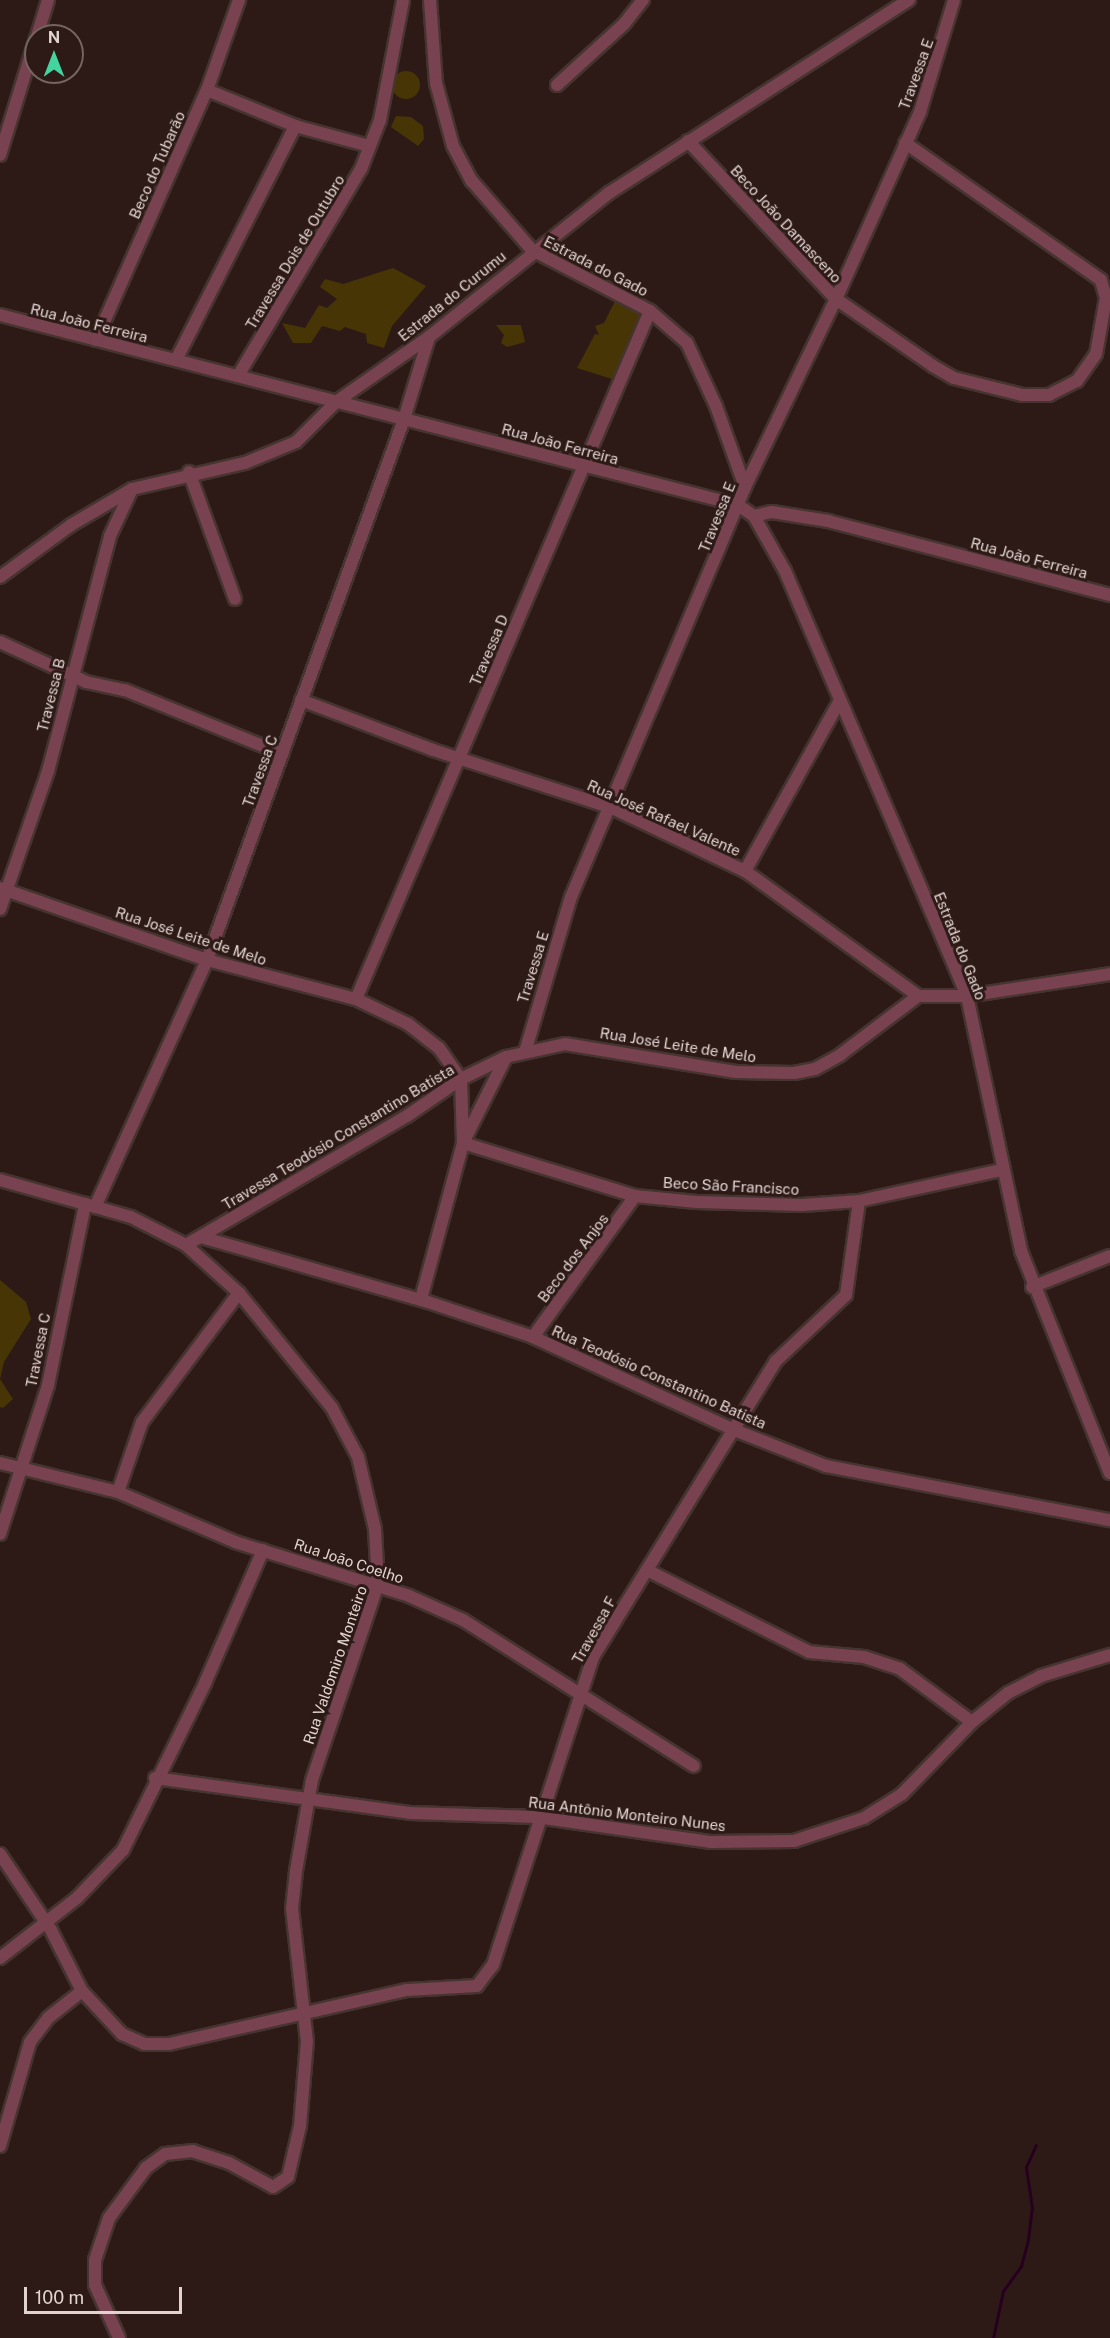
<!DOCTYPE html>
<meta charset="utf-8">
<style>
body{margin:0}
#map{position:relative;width:1110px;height:2338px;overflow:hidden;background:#2d1a16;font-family:"Public Sans",sans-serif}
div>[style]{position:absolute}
.green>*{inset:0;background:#483506}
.round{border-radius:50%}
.stream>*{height:3px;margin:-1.5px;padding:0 1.5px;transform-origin:1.5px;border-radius:1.5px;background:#27001f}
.roads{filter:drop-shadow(2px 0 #463430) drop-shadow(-2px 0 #463430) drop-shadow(0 2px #463430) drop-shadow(0 -2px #463430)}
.minor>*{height:12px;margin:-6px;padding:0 6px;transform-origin:6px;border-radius:6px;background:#794250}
span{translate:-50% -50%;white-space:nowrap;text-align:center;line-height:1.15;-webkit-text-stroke:6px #2d1a16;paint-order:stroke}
.street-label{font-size:15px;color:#e1d3d0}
.north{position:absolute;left:24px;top:24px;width:60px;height:60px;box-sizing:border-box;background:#2d1a16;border:2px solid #756460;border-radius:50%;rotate:0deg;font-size:16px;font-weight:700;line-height:24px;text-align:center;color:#e1d3d0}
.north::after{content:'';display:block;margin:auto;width:21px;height:27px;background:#43d4a0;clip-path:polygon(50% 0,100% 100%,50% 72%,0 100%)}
.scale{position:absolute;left:24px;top:2287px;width:158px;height:27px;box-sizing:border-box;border:3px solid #e1d3d0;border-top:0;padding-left:8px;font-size:18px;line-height:21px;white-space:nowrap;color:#e1d3d0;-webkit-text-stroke:4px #2d1a16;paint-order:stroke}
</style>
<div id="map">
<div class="green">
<div class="round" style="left:392px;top:71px;width:28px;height:28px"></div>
<div style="clip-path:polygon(396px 116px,411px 117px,423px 126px,424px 139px,418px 146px,391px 127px)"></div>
<div style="clip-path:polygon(393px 268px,426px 286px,392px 326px,384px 348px,367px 343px,366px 334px,345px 327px,340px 331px,322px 326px,311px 343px,293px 343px,282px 323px,305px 328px,319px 305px,327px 308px,337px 299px,320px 287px,325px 279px,343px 284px)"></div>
<div style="clip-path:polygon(616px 299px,644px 314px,621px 361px,625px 365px,621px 375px,612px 379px,577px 368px,595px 334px,599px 335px,595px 326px,604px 323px)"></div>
<div style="clip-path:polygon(496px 325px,521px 325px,525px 342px,507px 347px,501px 343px,504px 335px)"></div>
<div style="clip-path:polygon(0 1280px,26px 1302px,31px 1319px,4px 1362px,0 1379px,13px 1399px,3px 1408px,0 1407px)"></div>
</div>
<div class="stream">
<div style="left:993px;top:2338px;width:48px;rotate:-78deg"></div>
<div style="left:1003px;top:2291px;width:31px;rotate:-54deg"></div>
<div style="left:1021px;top:2266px;width:28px;rotate:-75deg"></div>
<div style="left:1028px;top:2239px;width:31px;rotate:-83deg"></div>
<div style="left:1032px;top:2208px;width:41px;rotate:-98.3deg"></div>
<div style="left:1026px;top:2167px;width:24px;rotate:-66deg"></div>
</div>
<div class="roads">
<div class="minor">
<div style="left:430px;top:0;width:83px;rotate:85.9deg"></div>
<div style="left:436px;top:83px;width:65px;rotate:74.9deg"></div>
<div style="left:453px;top:146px;width:40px;rotate:62deg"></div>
<div style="left:472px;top:181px;width:91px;rotate:49deg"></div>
<div style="left:532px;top:250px;width:133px;rotate:27.3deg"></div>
<div style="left:650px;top:311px;width:49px;rotate:40.9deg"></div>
<div style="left:687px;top:343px;width:69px;rotate:65.3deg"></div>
<div style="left:716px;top:406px;width:86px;rotate:70.3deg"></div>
<div style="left:37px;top:36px;width:38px;rotate:-73deg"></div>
<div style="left:557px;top:85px;width:91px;rotate:-42.3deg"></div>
<div style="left:624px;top:24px;width:31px;rotate:-52deg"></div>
<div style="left:207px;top:90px;width:95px;rotate:22.2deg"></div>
<div style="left:688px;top:141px;width:216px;rotate:46.9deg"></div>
<div style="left:836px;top:299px;width:118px;rotate:34.6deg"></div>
<div style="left:933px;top:366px;width:24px;rotate:30deg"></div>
<div style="left:954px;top:378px;width:70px;rotate:14deg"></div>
<div style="left:1022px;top:395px;width:27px"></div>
<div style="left:1049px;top:395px;width:31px;rotate:-27deg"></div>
<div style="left:1077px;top:381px;width:33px;rotate:-55deg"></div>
<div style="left:1096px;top:354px;width:57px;rotate:-79.9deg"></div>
<div style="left:1106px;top:298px;width:19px;rotate:-106deg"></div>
<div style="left:1101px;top:280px;width:239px;rotate:-145deg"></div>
<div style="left:0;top:155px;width:122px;rotate:-72.9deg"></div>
<div style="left:0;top:315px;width:762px;rotate:14.44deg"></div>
<div style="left:738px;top:505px;width:19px;rotate:35deg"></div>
<div style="left:754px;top:516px;width:63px;rotate:60.6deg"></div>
<div style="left:785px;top:571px;width:462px;rotate:66.8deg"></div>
<div style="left:967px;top:996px;width:261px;rotate:78deg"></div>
<div style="left:1021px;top:1251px;width:239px;rotate:68.2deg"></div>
<div style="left:96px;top:340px;width:274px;rotate:-66.1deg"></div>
<div style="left:207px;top:90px;width:96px;rotate:-70.4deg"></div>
<div style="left:176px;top:360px;width:263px;rotate:-63deg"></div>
<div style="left:295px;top:126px;width:77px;rotate:15.1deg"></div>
<div style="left:238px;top:376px;width:241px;rotate:-59.3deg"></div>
<div style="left:361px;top:169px;width:53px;rotate:-68.8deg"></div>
<div style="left:380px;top:120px;width:122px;rotate:-79.1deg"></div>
<div style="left:189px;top:472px;width:135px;rotate:70.1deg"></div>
<div style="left:754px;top:516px;width:18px;rotate:-13deg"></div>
<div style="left:772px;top:512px;width:57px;rotate:9.1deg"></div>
<div style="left:828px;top:521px;width:292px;rotate:14.7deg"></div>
<div style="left:0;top:577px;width:88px;rotate:-36.2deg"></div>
<div style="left:71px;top:525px;width:71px;rotate:-30.5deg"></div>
<div style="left:132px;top:489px;width:116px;rotate:-13deg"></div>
<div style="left:245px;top:463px;width:55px;rotate:-22.4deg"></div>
<div style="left:296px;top:442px;width:57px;rotate:-45deg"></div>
<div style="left:336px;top:402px;width:113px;rotate:-35deg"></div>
<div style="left:429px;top:337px;width:231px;rotate:-38.7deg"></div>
<div style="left:609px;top:193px;width:357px;rotate:-32.8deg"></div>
<div style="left:0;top:642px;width:95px;rotate:24.9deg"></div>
<div style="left:86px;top:682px;width:40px;rotate:12deg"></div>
<div style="left:125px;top:690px;width:170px;rotate:22.1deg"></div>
<div style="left:301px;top:700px;width:141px;rotate:20.7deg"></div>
<div style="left:433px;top:750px;width:186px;rotate:17.9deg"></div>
<div style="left:610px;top:807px;width:149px;rotate:25.4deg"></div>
<div style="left:745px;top:871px;width:213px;rotate:35.8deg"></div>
<div style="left:745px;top:871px;width:193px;rotate:-60.9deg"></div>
<div style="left:0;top:888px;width:219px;rotate:19.2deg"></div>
<div style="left:207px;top:960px;width:154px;rotate:14.7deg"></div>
<div style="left:356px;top:999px;width:58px;rotate:25.7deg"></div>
<div style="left:408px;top:1024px;width:39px;rotate:38deg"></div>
<div style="left:439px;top:1048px;width:38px;rotate:55deg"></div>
<div style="left:461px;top:1079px;width:64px;rotate:88.2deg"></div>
<div style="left:0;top:909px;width:146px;rotate:-70.8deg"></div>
<div style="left:48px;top:771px;width:243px;rotate:-75.2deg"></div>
<div style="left:110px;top:536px;width:52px;rotate:-64.9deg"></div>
<div style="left:356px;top:999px;width:748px;rotate:-66.86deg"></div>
<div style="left:525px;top:1052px;width:162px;rotate:-73.5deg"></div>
<div style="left:571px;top:897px;width:445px;rotate:-67deg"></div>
<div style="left:745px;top:487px;width:209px;rotate:-64.2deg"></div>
<div style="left:836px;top:299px;width:205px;rotate:-65.8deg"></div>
<div style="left:920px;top:112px;width:117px;rotate:-73.1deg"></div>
<div style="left:463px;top:1143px;width:180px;rotate:17.1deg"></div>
<div style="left:635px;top:1196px;width:62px;rotate:5.5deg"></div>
<div style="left:697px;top:1202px;width:105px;rotate:1.6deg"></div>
<div style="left:802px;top:1205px;width:57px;rotate:-4deg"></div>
<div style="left:859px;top:1201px;width:145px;rotate:-12.3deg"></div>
<div style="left:0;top:1180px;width:136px;rotate:15.8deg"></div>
<div style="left:131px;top:1217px;width:62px;rotate:27deg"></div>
<div style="left:186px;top:1245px;width:72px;rotate:42.2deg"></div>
<div style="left:239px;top:1293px;width:148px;rotate:51deg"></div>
<div style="left:332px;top:1408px;width:55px;rotate:62deg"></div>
<div style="left:358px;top:1457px;width:74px;rotate:76.7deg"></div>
<div style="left:375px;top:1529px;width:55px;rotate:86.9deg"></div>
<div style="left:378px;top:1584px;width:207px;rotate:108.6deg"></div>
<div style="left:312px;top:1780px;width:92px;rotate:100deg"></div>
<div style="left:296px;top:1871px;width:37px;rotate:96deg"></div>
<div style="left:292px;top:1908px;width:134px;rotate:83.6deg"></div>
<div style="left:307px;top:2041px;width:85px;rotate:94.7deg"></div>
<div style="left:300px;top:2126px;width:52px;rotate:103.2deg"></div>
<div style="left:288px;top:2177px;width:18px;rotate:146deg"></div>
<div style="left:273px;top:2187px;width:50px;rotate:-151.4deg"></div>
<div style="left:229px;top:2163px;width:38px;rotate:-162deg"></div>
<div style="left:193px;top:2151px;width:28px;rotate:174deg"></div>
<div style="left:165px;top:2154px;width:24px;rotate:144deg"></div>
<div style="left:146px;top:2168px;width:62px;rotate:126.5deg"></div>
<div style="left:109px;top:2218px;width:44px;rotate:108.4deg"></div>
<div style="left:95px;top:2260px;width:25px;rotate:90deg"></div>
<div style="left:95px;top:2285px;width:58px;rotate:65.6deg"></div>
<div style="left:95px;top:1207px;width:271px;rotate:-65.6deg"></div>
<div style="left:207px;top:960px;width:576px;rotate:-69.99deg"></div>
<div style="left:404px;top:419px;width:86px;rotate:-73deg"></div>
<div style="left:201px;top:1237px;width:236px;rotate:16deg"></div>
<div style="left:428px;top:1302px;width:111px;rotate:18.4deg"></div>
<div style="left:533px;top:1337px;width:219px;rotate:24.8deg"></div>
<div style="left:732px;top:1429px;width:101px;rotate:21.5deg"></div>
<div style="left:826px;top:1466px;width:289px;rotate:10.8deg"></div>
<div style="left:186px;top:1245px;width:256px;rotate:-30.3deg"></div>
<div style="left:407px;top:1116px;width:65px;rotate:-34.4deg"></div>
<div style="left:461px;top:1079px;width:50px;rotate:-26.1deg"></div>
<div style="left:506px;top:1057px;width:60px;rotate:-12.4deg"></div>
<div style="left:565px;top:1044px;width:173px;rotate:9.3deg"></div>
<div style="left:736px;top:1072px;width:58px;rotate:1deg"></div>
<div style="left:794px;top:1073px;width:21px;rotate:-11deg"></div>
<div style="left:815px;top:1069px;width:29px;rotate:-29deg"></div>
<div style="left:840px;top:1055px;width:98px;rotate:-37.1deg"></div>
<div style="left:918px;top:996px;width:49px"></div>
<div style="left:967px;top:996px;width:145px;rotate:-8.7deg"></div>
<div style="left:1032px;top:1287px;width:84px;rotate:-21.7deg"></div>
<div style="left:421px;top:1299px;width:162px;rotate:-74.9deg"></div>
<div style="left:463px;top:1143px;width:96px;rotate:-63.4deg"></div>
<div style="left:533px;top:1337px;width:174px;rotate:-54.1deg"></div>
<div style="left:0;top:1463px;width:122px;rotate:13.8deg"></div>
<div style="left:118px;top:1492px;width:127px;rotate:23.1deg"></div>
<div style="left:235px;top:1542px;width:182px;rotate:17.2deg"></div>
<div style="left:409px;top:1596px;width:59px;rotate:24deg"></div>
<div style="left:463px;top:1620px;width:273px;rotate:32.3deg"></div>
<div style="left:118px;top:1492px;width:74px;rotate:-71.1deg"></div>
<div style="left:142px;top:1422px;width:161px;rotate:-53.1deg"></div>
<div style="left:0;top:1534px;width:157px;rotate:-72.1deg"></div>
<div style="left:48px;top:1385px;width:185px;rotate:-78.4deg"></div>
<div style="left:647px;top:1570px;width:182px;rotate:26.8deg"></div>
<div style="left:809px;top:1652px;width:55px;rotate:5.2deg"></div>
<div style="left:864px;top:1657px;width:38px;rotate:18deg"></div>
<div style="left:900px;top:1669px;width:89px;rotate:36.4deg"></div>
<div style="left:155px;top:1778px;width:257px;rotate:7.8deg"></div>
<div style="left:410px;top:1813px;width:127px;rotate:1.8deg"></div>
<div style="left:537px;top:1817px;width:176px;rotate:8.2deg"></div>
<div style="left:711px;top:1842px;width:83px;rotate:-0.7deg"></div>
<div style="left:794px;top:1841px;width:74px;rotate:-18.2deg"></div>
<div style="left:864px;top:1818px;width:45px;rotate:-32.3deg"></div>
<div style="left:902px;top:1794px;width:100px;rotate:-45.8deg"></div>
<div style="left:972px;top:1722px;width:46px;rotate:-38.9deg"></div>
<div style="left:1008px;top:1693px;width:37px;rotate:-27deg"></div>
<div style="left:1041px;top:1676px;width:72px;rotate:-16.9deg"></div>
<div style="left:0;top:1854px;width:92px;rotate:56.1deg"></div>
<div style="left:51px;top:1930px;width:68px;rotate:63.1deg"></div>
<div style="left:82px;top:1991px;width:59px;rotate:47.1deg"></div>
<div style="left:122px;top:2034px;width:24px;rotate:24deg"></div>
<div style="left:144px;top:2044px;width:25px"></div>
<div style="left:169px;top:2044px;width:244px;rotate:-12.8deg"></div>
<div style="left:407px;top:1990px;width:70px;rotate:-3.3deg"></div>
<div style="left:477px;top:1986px;width:26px;rotate:-53deg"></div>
<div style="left:493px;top:1965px;width:324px;rotate:-72deg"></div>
<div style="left:593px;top:1657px;width:348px;rotate:-58.3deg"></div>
<div style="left:776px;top:1361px;width:96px;rotate:-43.3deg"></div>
<div style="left:846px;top:1295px;width:95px;rotate:-82.1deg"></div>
<div style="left:0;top:1958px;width:98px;rotate:-37.9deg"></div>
<div style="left:77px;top:1898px;width:66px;rotate:-46.2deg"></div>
<div style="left:123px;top:1850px;width:186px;rotate:-63.8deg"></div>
<div style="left:205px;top:1683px;width:145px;rotate:-66.4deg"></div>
<div style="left:0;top:2146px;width:108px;rotate:-73.9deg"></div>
<div style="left:30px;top:2042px;width:30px;rotate:-53deg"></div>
<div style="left:48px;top:2018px;width:43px;rotate:-38.5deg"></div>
</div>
</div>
<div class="street-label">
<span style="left:916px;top:74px;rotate:-70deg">Travessa E</span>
<span style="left:157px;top:165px;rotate:-66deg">Beco do Tubarão</span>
<span style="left:786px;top:224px;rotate:47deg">Beco João Damasceno</span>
<span style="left:295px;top:252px;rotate:-59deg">Travessa Dois de Outubro</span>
<span style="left:596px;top:266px;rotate:27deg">Estrada do Gado</span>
<span style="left:452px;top:296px;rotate:-39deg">Estrada do Curumu</span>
<span style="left:89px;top:323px;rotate:14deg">Rua João Ferreira</span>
<span style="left:560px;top:444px;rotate:15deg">Rua João Ferreira</span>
<span style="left:717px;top:517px;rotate:-68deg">Travessa E</span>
<span style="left:1029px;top:558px;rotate:15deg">Rua João Ferreira</span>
<span style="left:489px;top:650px;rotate:-67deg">Travessa D</span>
<span style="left:51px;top:695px;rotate:-76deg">Travessa B</span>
<span style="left:260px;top:771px;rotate:-70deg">Travessa C</span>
<span style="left:664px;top:818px;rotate:24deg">Rua José Rafael Valente</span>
<span style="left:191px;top:936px;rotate:18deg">Rua José Leite de Melo</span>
<span style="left:960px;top:946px;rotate:68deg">Estrada do Gado</span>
<span style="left:533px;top:967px;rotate:-73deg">Travessa E</span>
<span style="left:678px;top:1045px;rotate:9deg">Rua José Leite de Melo</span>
<span style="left:338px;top:1137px;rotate:-31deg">Travessa Teodósio Constantino Batista</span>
<span style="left:731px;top:1186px;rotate:3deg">Beco São Francisco</span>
<span style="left:573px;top:1258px;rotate:-53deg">Beco dos Anjos</span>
<span style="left:38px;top:1350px;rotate:-79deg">Travessa C</span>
<span style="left:659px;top:1377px;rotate:24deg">Rua Teodósio Constantino Batista</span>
<span style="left:349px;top:1561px;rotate:18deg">Rua João Coelho</span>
<span style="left:594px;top:1630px;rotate:-61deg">Travessa F</span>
<span style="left:335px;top:1665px;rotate:-71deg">Rua Valdomiro Monteiro</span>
<span style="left:627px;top:1814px;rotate:7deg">Rua Antônio Monteiro Nunes</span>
</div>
<div class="north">N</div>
<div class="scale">100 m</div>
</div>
